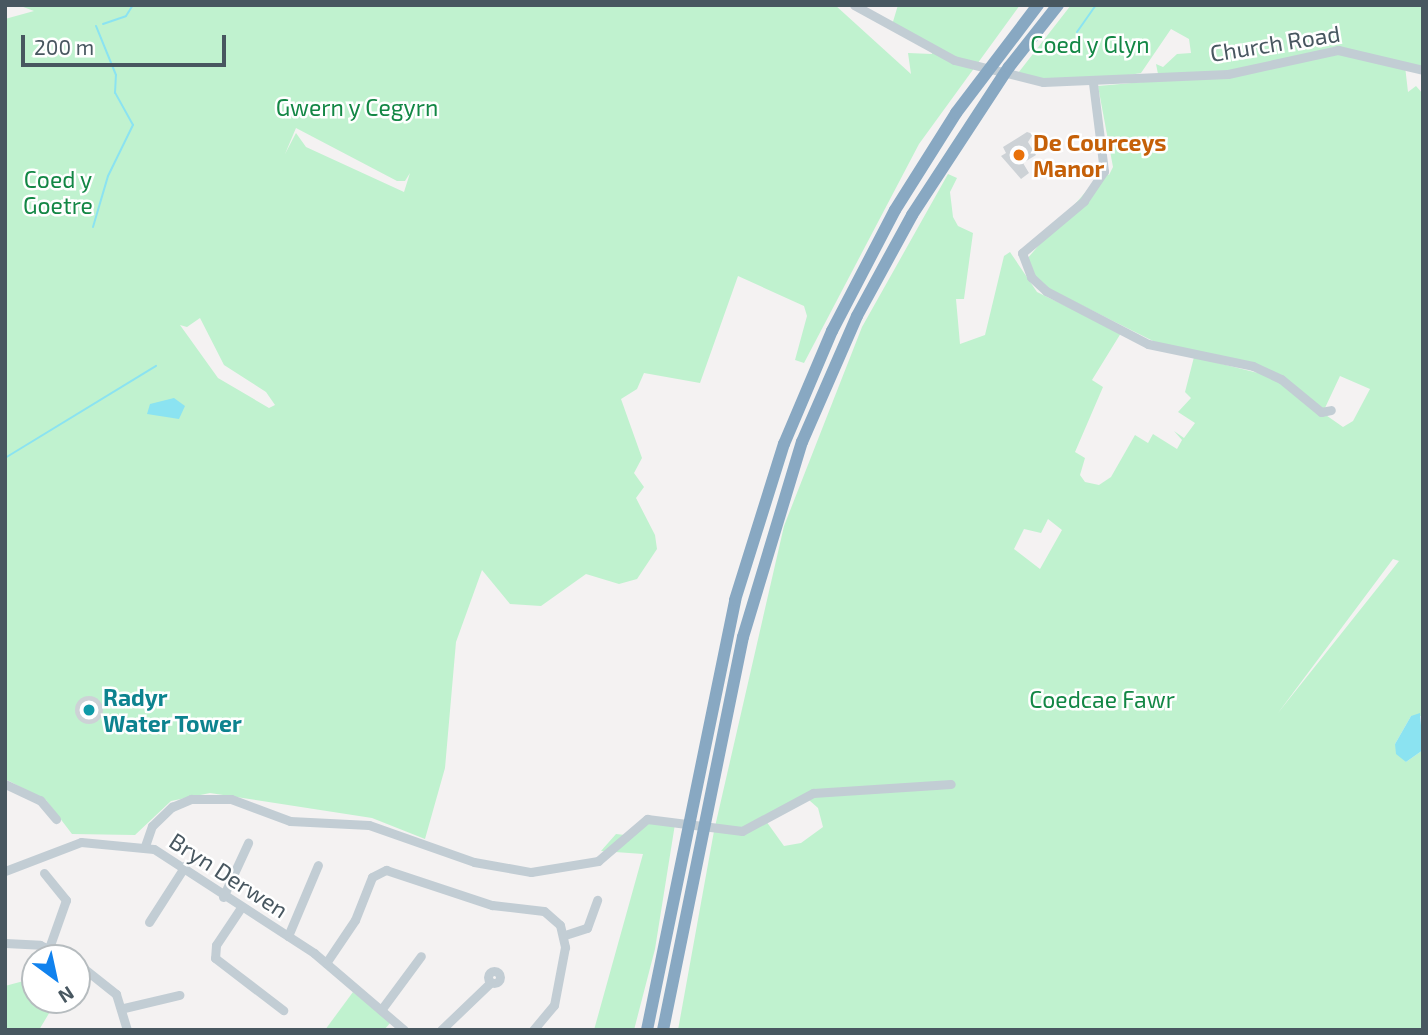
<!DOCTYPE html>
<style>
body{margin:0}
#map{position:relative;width:1428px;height:1035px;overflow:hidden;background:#f4f2f2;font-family:"Exo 2",sans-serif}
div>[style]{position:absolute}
.green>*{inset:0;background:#c0f2cf}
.water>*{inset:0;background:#8be3f1}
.stream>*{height:2px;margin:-1px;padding:0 1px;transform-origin:1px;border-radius:1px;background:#8be3f1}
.building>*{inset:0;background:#cdd2d6}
.round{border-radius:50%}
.minor>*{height:9px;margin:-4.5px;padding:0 4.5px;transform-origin:4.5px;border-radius:4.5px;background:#c2cdd4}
.minor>.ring{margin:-4.5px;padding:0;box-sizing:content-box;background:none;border:9px solid #c2cdd4;border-radius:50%}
.highway>*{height:12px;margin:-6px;padding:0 6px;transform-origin:6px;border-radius:6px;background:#88a8c2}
.dots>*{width:19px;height:19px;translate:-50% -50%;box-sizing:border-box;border:4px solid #fff;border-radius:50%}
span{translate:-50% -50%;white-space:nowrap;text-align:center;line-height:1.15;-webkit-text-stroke:5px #fff;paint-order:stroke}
.street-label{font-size:23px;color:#485760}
.park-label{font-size:23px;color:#138745}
.food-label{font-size:23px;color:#c56008;font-weight:700}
.left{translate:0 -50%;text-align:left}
.culture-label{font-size:23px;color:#0d838f;font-weight:700}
.frame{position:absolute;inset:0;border:7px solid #485760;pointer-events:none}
.north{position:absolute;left:21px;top:944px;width:70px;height:70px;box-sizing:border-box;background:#fff;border:2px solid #b6bcbf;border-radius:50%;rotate:147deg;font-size:19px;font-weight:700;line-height:28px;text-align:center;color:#485760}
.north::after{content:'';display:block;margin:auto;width:24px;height:32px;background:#1182ee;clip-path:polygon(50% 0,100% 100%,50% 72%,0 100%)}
.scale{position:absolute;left:21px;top:35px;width:205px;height:32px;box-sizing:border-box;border:4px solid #485760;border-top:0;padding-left:9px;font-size:21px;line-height:24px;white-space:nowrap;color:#485760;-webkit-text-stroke:5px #fff;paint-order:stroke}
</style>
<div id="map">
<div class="green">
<div style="clip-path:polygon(evenodd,18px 5px,835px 5px,911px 74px,908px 53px,932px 54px,931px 45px,892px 25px,898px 5px,1020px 5px,919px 144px,804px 363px,795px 360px,807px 316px,804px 306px,738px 276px,700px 383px,644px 373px,637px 389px,621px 399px,642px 458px,634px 473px,644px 487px,636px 498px,655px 535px,657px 549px,637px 579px,619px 584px,586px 574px,541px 606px,510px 604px,482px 570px,456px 642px,445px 768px,425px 839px,372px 818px,210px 793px,171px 801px,135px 835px,72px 834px,46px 800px,5px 779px,5px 19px,34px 11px,18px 5px,296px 128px,397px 181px,405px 181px,410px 173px,404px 192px,306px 147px,296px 133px,285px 154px,296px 128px,18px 5px,200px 318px,224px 365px,266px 392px,275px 405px,269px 408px,218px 378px,180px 325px,187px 327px,200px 318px)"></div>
<div style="clip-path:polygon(evenodd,1071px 5px,1423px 5px,1423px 70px,1405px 66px,1408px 92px,1416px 86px,1423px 94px,1423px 716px,1411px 716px,1395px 744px,1406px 762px,1423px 750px,1423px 1030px,678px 1030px,714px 831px,784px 526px,862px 327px,948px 174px,957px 178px,950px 192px,953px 217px,958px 226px,973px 233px,964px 299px,956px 299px,960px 344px,985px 335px,1004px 256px,1010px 252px,1037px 292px,1121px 333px,1092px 380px,1103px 387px,1075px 452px,1085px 458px,1080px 475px,1085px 482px,1099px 485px,1111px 477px,1135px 435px,1148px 443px,1153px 434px,1177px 449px,1182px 440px,1174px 431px,1184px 438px,1195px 423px,1178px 412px,1191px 398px,1185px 392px,1194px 357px,1270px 376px,1343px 427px,1353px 421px,1370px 389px,1340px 376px,1324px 410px,1265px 368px,1155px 342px,1047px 288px,1031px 272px,1026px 260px,1104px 171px,1109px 175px,1113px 167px,1098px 86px,1211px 76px,1158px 74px,1156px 64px,1163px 67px,1177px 54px,1191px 53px,1189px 39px,1171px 29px,1141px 73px,1099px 80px,1015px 77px,1071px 5px,1048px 519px,1062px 530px,1040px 569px,1014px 549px,1024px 529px,1041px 533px,1048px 519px,1071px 5px,1393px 559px,1399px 561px,1278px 713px,1393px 559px,1071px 5px,809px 800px,818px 808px,823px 827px,801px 843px,784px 846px,766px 821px,809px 800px)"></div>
<div style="clip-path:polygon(657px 820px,675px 824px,655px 949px,634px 1030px,594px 1030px,643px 854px,601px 851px,616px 834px,625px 835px)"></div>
<div style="clip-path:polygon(31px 979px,35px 1000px,57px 1000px,39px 1030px,5px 1030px,5px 986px)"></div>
<div style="clip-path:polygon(353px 992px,391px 1022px,384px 1030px,325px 1030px)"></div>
</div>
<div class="water">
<div style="clip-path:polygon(174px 398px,185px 406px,179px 419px,147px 414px,150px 404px)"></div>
<div style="clip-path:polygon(1420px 713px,1423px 750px,1406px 762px,1396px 754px,1395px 744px,1411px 716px)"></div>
</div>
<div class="stream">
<div style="left:103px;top:24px;width:24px;rotate:-19deg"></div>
<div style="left:126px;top:16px;width:13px;rotate:-58deg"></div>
<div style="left:1077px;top:32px;width:33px;rotate:-55deg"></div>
<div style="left:93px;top:227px;width:53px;rotate:-73.6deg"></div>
<div style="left:108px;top:176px;width:57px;rotate:-63.9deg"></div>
<div style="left:133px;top:125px;width:37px;rotate:-119deg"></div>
<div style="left:115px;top:93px;width:18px;rotate:-87deg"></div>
<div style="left:116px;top:75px;width:53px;rotate:-112.2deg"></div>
<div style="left:5px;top:458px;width:177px;rotate:-31.4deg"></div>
</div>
<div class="building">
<div style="clip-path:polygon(1027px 132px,1033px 134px,1028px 142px,1036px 155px,1023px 163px,1029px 173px,1021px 179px,1001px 156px,1006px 153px,1003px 147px)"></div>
<div class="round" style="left:75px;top:696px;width:28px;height:28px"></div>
</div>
<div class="minor">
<div style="left:854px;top:5px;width:114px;rotate:28.8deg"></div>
<div style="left:954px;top:60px;width:92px;rotate:13.9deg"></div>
<div style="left:1043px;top:82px;width:185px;rotate:-2.5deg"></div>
<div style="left:1228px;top:74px;width:113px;rotate:-12.3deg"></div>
<div style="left:1338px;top:50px;width:87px;rotate:13.2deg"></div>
<div style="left:1093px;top:83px;width:89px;rotate:82.9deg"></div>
<div style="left:1104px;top:171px;width:36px;rotate:124deg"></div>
<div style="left:1084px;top:201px;width:81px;rotate:140deg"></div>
<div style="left:1022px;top:253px;width:26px;rotate:69deg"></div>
<div style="left:1031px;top:277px;width:21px;rotate:43deg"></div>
<div style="left:1046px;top:291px;width:115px;rotate:27.5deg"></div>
<div style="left:1148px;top:344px;width:107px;rotate:11.8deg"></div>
<div style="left:1253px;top:366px;width:31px;rotate:25deg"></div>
<div style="left:1281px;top:379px;width:52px;rotate:39.5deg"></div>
<div style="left:1321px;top:412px;width:10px;rotate:-11deg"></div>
<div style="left:5px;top:784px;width:38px;rotate:25deg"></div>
<div style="left:40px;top:800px;width:25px;rotate:50deg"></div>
<div style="left:145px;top:846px;width:21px;rotate:-71deg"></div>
<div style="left:152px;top:826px;width:28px;rotate:-44deg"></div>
<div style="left:172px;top:807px;width:21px;rotate:-23deg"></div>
<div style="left:191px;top:799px;width:40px"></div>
<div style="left:231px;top:799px;width:63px;rotate:20.4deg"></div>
<div style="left:290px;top:821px;width:79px;rotate:2.9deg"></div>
<div style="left:369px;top:825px;width:111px;rotate:19.4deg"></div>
<div style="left:474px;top:862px;width:58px;rotate:10deg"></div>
<div style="left:531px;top:872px;width:68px;rotate:-9.3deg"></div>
<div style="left:598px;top:861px;width:65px;rotate:-40.6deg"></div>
<div style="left:647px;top:819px;width:96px;rotate:7.2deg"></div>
<div style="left:742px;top:831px;width:81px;rotate:-28.2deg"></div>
<div style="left:813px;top:793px;width:138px;rotate:-3.7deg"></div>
<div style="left:5px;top:871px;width:81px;rotate:-20.9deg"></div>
<div style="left:81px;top:842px;width:73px;rotate:5.5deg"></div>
<div style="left:154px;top:849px;width:191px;rotate:33deg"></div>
<div style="left:314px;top:953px;width:118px;rotate:40.5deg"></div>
<div style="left:44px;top:873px;width:35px;rotate:51deg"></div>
<div style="left:66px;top:900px;width:51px;rotate:109.5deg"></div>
<div style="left:223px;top:897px;width:60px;rotate:-65.2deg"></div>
<div style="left:240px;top:909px;width:43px;rotate:123.7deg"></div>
<div style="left:216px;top:945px;width:13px;rotate:94deg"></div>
<div style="left:215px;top:958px;width:86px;rotate:37.4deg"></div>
<div style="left:149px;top:922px;width:67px;rotate:-57.3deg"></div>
<div style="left:565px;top:935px;width:23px;rotate:-18deg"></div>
<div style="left:587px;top:928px;width:30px;rotate:-70deg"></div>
<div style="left:288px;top:936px;width:77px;rotate:-67.1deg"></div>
<div style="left:5px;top:943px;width:35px;rotate:3deg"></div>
<div style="left:40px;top:945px;width:32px;rotate:24deg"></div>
<div style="left:77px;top:963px;width:50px;rotate:38.5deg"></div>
<div style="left:116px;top:994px;width:38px;rotate:73deg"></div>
<div style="left:326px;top:963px;width:52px;rotate:-56deg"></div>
<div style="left:355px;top:920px;width:46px;rotate:-68.4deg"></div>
<div style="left:372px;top:877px;width:16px;rotate:-27deg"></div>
<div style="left:386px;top:870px;width:112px;rotate:18.3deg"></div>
<div style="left:492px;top:905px;width:52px;rotate:6.6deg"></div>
<div style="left:544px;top:911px;width:21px;rotate:41deg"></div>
<div style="left:560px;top:925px;width:23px;rotate:77deg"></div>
<div style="left:565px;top:947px;width:59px;rotate:100.7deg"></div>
<div style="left:554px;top:1005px;width:33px;rotate:130deg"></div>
<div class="ring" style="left:488px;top:971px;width:3px;height:3px"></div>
<div style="left:124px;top:1008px;width:57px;rotate:-13.3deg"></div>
<div style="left:381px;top:1010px;width:67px;rotate:-53.5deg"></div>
<div style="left:441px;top:1030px;width:69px;rotate:-43.8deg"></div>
</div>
<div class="highway">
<div style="left:647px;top:1030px;width:439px;rotate:-78.4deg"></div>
<div style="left:735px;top:600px;width:164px;rotate:-72.6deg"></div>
<div style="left:784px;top:444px;width:123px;rotate:-67deg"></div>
<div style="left:832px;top:331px;width:136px;rotate:-62.5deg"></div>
<div style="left:895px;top:210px;width:115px;rotate:-57.8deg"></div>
<div style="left:956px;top:113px;width:136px;rotate:-52.8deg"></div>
<div style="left:663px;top:1030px;width:401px;rotate:-78.5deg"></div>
<div style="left:743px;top:637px;width:204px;rotate:-73.2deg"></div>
<div style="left:802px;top:442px;width:137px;rotate:-66.4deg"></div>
<div style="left:857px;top:316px;width:115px;rotate:-61.4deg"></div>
<div style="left:912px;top:215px;width:177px;rotate:-56.8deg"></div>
<div style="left:1009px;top:67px;width:79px;rotate:-51.7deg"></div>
</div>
<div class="dots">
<div style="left:1019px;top:155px;background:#e8710a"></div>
<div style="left:89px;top:710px;background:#0f9aa8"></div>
</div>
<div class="street-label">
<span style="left:1275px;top:43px;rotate:-9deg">Church Road</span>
<span style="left:229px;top:875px;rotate:33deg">Bryn Derwen</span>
</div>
<div class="park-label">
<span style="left:1090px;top:44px">Coed y Glyn</span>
<span style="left:357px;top:107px">Gwern y Cegyrn</span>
<span style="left:58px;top:192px">Coed y<br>Goetre</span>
<span style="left:1102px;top:699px">Coedcae Fawr</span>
</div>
<div class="food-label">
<span class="left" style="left:1033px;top:155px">De Courceys<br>Manor</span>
</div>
<div class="culture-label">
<span class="left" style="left:103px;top:710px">Radyr<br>Water Tower</span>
</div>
<div class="frame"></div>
<div class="north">N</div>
<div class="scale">200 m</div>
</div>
